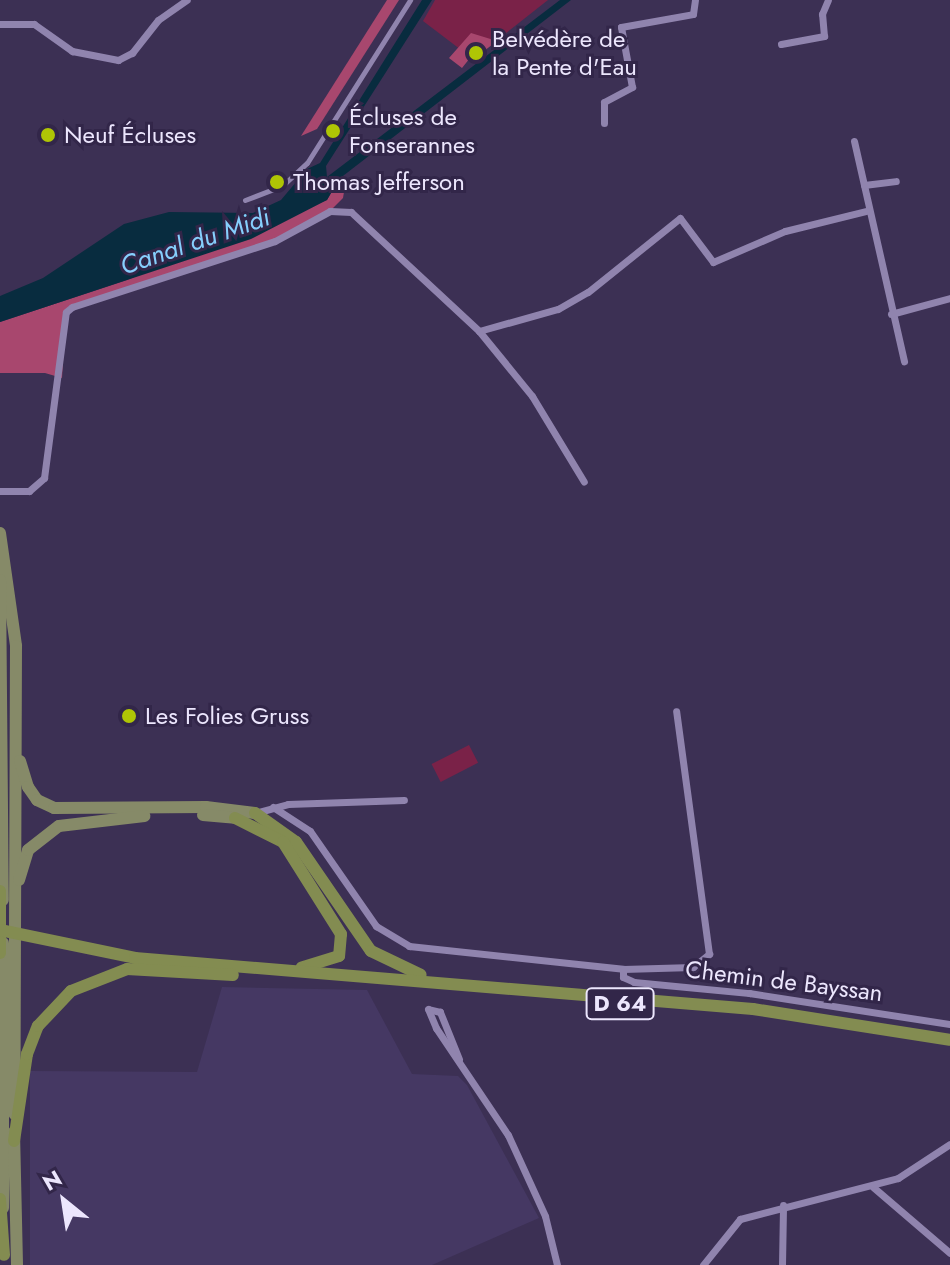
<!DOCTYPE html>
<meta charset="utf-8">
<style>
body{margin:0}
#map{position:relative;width:950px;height:1265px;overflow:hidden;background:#3c3054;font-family:Jost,sans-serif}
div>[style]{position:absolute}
.built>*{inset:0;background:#453863}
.green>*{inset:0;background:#7a2248;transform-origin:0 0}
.forest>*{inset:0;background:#a8476e}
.water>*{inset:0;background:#082c3f}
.pedestrian>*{height:5px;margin:-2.5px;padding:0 2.5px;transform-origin:2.5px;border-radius:2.5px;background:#9084ae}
.minor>*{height:7px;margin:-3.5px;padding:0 3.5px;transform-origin:3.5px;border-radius:3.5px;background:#9084ae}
.primary>*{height:12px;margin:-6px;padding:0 6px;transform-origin:6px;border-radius:6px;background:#868a68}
.trunk>*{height:12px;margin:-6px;padding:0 6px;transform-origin:6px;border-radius:6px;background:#838c51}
.dots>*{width:22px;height:22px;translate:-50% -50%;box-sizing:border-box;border:4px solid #322649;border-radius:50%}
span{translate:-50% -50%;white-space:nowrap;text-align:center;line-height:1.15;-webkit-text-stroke:6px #322649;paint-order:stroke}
.shield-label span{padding:2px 6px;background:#322649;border:2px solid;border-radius:6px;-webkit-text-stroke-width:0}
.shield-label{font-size:22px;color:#ece6fd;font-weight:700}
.poi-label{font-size:24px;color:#ece6fd}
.left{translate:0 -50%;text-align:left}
.street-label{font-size:24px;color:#ece6fd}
.water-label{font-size:26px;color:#86cffd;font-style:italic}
.north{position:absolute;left:24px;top:1161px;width:80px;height:80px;-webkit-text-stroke:6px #322649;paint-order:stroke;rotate:330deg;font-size:22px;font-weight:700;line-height:32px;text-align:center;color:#ece6fd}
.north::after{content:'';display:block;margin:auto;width:28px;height:36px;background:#ece6fd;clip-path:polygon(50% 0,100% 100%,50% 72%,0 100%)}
</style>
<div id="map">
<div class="built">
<div style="clip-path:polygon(222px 987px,367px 990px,412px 1074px,458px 1076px,467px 1085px,539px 1218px,432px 1265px,30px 1265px,30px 1071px,197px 1072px)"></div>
</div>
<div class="green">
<div style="clip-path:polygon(435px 0,548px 0,473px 59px,423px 21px)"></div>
<div style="left:469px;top:745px;width:20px;height:42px;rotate:63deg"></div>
</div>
<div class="forest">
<div style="clip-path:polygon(387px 0,399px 0,317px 129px,301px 136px)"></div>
<div style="clip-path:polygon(471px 33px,497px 41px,484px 51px,478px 48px,462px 68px,449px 58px)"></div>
<div style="clip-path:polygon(337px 183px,345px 186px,343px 198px,330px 211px,289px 234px,66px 312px,62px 378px,45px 373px,0 373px,0 322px,127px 280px,327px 200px)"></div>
</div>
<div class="water">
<div style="clip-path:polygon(422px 0,432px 0,326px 166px,327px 177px,560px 0,571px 0,339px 179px,327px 200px,251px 239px,0 322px,0 296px,43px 278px,124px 224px,169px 212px,253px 213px,281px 200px,307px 169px,320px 163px)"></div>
</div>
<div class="pedestrian">
<div style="left:245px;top:200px;width:40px;rotate:-21deg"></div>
<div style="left:282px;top:186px;width:34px;rotate:-43deg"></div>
<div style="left:307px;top:163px;width:193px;rotate:-57.7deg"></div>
</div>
<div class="minor">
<div style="left:0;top:24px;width:34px"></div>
<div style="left:34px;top:24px;width:47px;rotate:35.4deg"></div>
<div style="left:72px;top:51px;width:47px;rotate:11.1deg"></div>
<div style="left:118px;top:60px;width:16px;rotate:-27deg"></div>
<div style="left:132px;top:53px;width:42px;rotate:-51.8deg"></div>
<div style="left:158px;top:20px;width:35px;rotate:-35deg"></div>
<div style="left:781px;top:44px;width:44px;rotate:-10.5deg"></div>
<div style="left:824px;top:36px;width:22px;rotate:-95deg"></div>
<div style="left:822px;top:14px;width:15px;rotate:-67deg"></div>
<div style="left:604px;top:123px;width:21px;rotate:-90deg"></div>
<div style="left:604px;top:102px;width:32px;rotate:-28deg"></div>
<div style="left:632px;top:87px;width:61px;rotate:-100.4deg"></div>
<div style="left:621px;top:27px;width:73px;rotate:-10.2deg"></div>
<div style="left:693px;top:14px;width:14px;rotate:-82deg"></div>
<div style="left:854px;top:141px;width:226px;rotate:77.2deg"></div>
<div style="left:864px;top:185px;width:32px;rotate:-7deg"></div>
<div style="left:891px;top:314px;width:61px;rotate:-15.2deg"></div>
<div style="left:479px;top:331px;width:82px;rotate:-15.6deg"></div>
<div style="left:558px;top:309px;width:34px;rotate:-30deg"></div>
<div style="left:588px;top:292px;width:118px;rotate:-38.8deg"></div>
<div style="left:680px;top:218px;width:55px;rotate:53.1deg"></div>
<div style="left:713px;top:262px;width:78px;rotate:-23.3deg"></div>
<div style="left:785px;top:231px;width:83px;rotate:-13.9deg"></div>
<div style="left:0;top:491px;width:29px"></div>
<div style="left:29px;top:491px;width:20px;rotate:-41deg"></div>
<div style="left:44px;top:478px;width:167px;rotate:-82.5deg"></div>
<div style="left:66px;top:312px;width:8px;rotate:-40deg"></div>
<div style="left:72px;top:307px;width:213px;rotate:-18deg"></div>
<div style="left:275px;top:241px;width:63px;rotate:-28.6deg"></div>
<div style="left:330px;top:211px;width:21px;rotate:3deg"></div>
<div style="left:351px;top:212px;width:175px;rotate:42.9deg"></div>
<div style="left:479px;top:331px;width:84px;rotate:50.8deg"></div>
<div style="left:532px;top:396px;width:100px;rotate:58.8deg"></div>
<div style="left:273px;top:807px;width:44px;rotate:33deg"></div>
<div style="left:310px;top:831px;width:116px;rotate:55.2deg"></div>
<div style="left:376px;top:926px;width:39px;rotate:31deg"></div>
<div style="left:409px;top:946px;width:215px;rotate:6.1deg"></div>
<div style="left:623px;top:969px;width:70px;rotate:-1.6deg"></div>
<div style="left:693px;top:967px;width:21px;rotate:-39deg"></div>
<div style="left:709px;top:954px;width:245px;rotate:-97.7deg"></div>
<div style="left:255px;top:813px;width:34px;rotate:-15deg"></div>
<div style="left:288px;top:804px;width:116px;rotate:-2deg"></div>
<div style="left:623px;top:969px;width:8px;rotate:90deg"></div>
<div style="left:623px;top:977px;width:12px;rotate:24deg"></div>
<div style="left:634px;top:982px;width:116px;rotate:5.5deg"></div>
<div style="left:749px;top:993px;width:203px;rotate:8.8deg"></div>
<div style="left:459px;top:1059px;width:51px;rotate:-112deg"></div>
<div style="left:440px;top:1012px;width:12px;rotate:-166deg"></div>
<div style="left:428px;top:1009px;width:21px;rotate:67deg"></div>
<div style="left:436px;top:1028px;width:129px;rotate:56.1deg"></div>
<div style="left:508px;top:1135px;width:89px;rotate:65.4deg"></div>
<div style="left:545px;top:1216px;width:50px;rotate:76.2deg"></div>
<div style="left:873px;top:1187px;width:101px;rotate:40.6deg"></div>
<div style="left:703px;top:1265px;width:59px;rotate:-51.2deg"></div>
<div style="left:740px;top:1219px;width:163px;rotate:-14.5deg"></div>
<div style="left:898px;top:1178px;width:62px;rotate:-33.2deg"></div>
<div style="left:782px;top:1265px;width:60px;rotate:-89deg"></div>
</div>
<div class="primary">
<div style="left:0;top:533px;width:114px;rotate:81.9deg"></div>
<div style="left:16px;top:646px;width:468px;rotate:90.2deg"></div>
<div style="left:0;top:580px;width:320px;rotate:89.5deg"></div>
<div style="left:20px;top:761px;width:27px;rotate:73deg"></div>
<div style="left:28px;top:787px;width:16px;rotate:55deg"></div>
<div style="left:37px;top:800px;width:19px;rotate:25deg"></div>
<div style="left:54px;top:808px;width:152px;rotate:-0.4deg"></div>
<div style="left:206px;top:807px;width:49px;rotate:7deg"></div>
<div style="left:203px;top:815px;width:32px;rotate:5deg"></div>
<div style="left:19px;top:880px;width:31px;rotate:-73deg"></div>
<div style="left:28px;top:850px;width:39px;rotate:-38deg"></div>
<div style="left:59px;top:826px;width:86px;rotate:-6.7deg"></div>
<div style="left:3px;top:943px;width:265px;rotate:90deg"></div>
<div style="left:14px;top:1132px;width:133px;rotate:88.7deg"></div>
</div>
<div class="trunk">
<div style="left:255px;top:813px;width:50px;rotate:35.3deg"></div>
<div style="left:296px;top:842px;width:132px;rotate:55.5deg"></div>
<div style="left:371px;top:951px;width:55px;rotate:25.6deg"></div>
<div style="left:235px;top:818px;width:54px;rotate:26.6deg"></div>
<div style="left:283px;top:842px;width:109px;rotate:57.8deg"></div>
<div style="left:341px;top:934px;width:22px;rotate:95deg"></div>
<div style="left:339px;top:956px;width:39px;rotate:163deg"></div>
<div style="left:0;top:891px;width:62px;rotate:90deg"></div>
<div style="left:0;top:930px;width:138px;rotate:11.7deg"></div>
<div style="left:135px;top:958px;width:620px;rotate:4.72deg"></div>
<div style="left:753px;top:1009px;width:199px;rotate:8.9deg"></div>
<div style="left:14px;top:1141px;width:88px;rotate:-81.5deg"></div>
<div style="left:27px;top:1054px;width:30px;rotate:-69deg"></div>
<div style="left:38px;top:1026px;width:48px;rotate:-46.7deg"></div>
<div style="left:71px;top:991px;width:60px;rotate:-21.4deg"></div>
<div style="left:127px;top:969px;width:106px;rotate:3.2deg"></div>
<div style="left:0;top:1199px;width:56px;rotate:85.9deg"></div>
</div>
<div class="dots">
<div style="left:476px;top:53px;background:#afc505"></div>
<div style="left:333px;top:131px;background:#afc505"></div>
<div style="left:48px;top:135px;background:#afc505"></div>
<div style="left:277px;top:182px;background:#afc505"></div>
<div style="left:129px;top:716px;background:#afc505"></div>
</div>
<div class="shield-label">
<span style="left:620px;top:1004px">D 64</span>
</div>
<div class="poi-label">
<span class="left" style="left:492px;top:53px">Belvédère de<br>la Pente d'Eau</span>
<span class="left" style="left:349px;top:131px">Écluses de<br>Fonserannes</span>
<span class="left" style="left:64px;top:135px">Neuf Écluses</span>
<span class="left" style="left:293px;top:182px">Thomas Jefferson</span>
<span class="left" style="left:145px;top:716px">Les Folies Gruss</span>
</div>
<div class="street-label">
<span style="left:784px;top:981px;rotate:7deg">Chemin de Bayssan</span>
</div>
<div class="water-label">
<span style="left:195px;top:242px;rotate:-19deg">Canal du Midi</span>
</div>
<div class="north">N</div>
</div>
